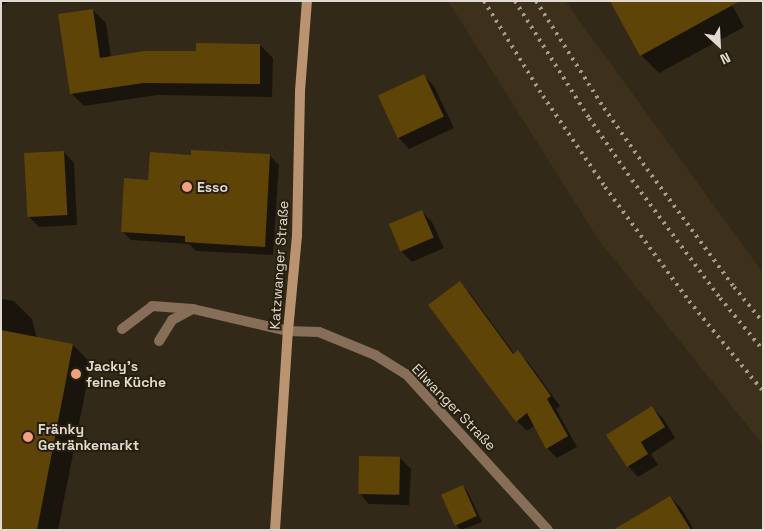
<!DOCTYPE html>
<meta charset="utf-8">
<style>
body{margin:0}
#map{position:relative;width:764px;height:531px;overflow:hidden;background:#322918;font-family:"Space Grotesk",sans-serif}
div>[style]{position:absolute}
.built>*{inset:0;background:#3e311b}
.shadow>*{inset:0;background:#0007}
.building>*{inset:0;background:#5f4408;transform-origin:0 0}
.lane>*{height:10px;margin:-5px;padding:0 5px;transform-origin:5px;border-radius:5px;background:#866e58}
.street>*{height:10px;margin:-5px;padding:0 5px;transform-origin:5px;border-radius:5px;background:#866e58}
.secondary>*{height:10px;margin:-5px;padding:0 5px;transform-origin:5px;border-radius:5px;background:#ba9470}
.rail>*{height:4px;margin-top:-2px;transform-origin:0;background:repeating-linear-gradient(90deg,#a39c8f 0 2.5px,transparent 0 7.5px)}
.dots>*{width:14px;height:14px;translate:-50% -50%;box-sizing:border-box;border:2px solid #281f0f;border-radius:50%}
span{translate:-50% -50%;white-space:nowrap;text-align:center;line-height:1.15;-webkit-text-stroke:4px #281f0f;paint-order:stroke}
.poi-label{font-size:14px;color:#dfd9cf;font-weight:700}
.left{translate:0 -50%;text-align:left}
.street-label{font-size:14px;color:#dfd9cf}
.frame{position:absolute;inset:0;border:2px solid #dfd9cf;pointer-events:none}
.north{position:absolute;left:694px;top:20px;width:50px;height:50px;-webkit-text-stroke:4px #281f0f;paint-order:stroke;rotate:155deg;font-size:14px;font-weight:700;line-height:20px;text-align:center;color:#dfd9cf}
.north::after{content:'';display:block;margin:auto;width:18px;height:22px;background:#dfd9cf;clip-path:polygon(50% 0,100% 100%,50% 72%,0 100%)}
</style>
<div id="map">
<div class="built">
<div style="clip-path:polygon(448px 1px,565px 1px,763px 273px,763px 445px,598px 239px)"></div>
</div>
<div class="shadow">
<div style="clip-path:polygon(1px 1px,11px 1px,1px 6px)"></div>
<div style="clip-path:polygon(730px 1px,744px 27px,659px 73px,641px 55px)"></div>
<div style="clip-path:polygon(93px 10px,106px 23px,111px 57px,197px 53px,260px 45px,273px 58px,272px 97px,157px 95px,84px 106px,71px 93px)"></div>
<div style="clip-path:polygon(424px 76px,434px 86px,454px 128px,409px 149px,399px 138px)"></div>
<div style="clip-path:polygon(64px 152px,74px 163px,77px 225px,39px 227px,28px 216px)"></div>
<div style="clip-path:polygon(192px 156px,270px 156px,279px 165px,273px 255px,196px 251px,189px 244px,131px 240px,122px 231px,149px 181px)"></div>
<div style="clip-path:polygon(422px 212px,432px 222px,444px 248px,412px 262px,401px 251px)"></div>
<div style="clip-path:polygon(460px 283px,470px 293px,515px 355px,518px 352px,528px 362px,560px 406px,556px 409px,577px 447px,557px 458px,547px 448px,535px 425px,527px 431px,517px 421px)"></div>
<div style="clip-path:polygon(1px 299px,14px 301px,32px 319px,37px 339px,73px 345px,91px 363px,58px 530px,1px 530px)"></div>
<div style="clip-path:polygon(652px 408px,663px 418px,675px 438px,651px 454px,658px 465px,638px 477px,628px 466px)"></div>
<div style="clip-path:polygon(400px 458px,411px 469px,409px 505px,369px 504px,359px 493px)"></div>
<div style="clip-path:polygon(463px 486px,468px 492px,482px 522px,461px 530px,456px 525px)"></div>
<div style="clip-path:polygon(670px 497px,681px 508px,694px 530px,627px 530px)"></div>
</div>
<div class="building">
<div style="clip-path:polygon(610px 1px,740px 1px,640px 56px)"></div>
<div style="clip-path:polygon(93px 9px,100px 58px,144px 51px,196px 51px,196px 43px,260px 44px,260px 84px,143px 83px,70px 94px,58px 14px)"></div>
<div style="left:424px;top:74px;width:47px;height:51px;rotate:65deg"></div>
<div style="clip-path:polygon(191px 150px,270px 154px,265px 247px,185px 242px,185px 236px,121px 232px,124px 178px,148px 180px,150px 152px,191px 155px)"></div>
<div style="left:64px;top:151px;width:64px;height:40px;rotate:87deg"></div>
<div style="left:422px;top:210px;width:30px;height:36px;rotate:67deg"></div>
<div style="clip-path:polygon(460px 281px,513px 354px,518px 350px,551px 396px,547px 399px,568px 436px,546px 449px,527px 413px,516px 422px,428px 305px)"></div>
<div style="clip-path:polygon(1px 330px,73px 344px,37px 530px,1px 530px)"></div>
<div style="clip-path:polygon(652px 406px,665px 427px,641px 442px,648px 454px,627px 467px,606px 435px)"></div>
<div style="left:359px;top:456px;width:41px;height:38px;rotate:1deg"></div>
<div style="left:463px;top:485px;width:34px;height:24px;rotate:66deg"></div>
<div style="clip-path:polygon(670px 496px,691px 530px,613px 530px)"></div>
</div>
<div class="lane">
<div style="left:122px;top:329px;width:38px;rotate:-37deg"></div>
<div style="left:152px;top:306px;width:41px;rotate:4.2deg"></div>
<div style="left:193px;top:309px;width:98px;rotate:13deg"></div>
<div style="left:159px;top:341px;width:25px;rotate:-58deg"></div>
<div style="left:172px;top:320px;width:21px;rotate:-28deg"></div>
</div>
<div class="street">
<div style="left:288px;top:331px;width:31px;rotate:2deg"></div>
<div style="left:319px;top:332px;width:61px;rotate:22.3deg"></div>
<div style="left:375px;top:355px;width:36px;rotate:32deg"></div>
<div style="left:406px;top:374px;width:211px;rotate:47.7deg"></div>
</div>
<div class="secondary">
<div style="left:275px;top:530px;width:199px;rotate:-86.3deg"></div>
<div style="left:288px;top:331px;width:95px;rotate:-84.6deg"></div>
<div style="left:297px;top:236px;width:145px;rotate:-88.8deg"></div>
<div style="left:300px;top:91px;width:90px;rotate:-85.6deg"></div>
</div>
<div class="rail">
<div style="left:484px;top:1px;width:112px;rotate:58.2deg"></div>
<div style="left:543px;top:96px;width:110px;rotate:55.7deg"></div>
<div style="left:605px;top:187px;width:142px;rotate:53.6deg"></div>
<div style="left:689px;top:301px;width:117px;rotate:50.6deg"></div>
<div style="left:515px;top:1px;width:138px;rotate:57.7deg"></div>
<div style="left:589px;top:118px;width:75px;rotate:55.3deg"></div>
<div style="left:632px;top:180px;width:147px;rotate:53.3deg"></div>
<div style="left:720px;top:298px;width:67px;rotate:50.4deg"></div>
<div style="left:536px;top:1px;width:127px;rotate:57.6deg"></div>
<div style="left:604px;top:108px;width:75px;rotate:54.8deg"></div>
<div style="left:647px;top:169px;width:147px;rotate:53.6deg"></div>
<div style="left:734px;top:287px;width:45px;rotate:50.4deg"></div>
</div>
<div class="dots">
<div style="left:187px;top:187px;background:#f1a17d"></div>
<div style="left:76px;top:374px;background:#f1a17d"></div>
<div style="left:28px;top:437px;background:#f1a17d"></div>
</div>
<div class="poi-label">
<span class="left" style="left:197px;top:187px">Esso</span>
<span class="left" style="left:86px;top:374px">Jacky's<br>feine Küche</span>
<span class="left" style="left:38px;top:437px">Fränky<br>Getränkemarkt</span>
</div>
<div class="street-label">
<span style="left:279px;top:265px;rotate:-86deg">Katzwanger Straße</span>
<span style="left:454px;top:407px;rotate:46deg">Ellwanger Straße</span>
</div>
<div class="frame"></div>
<div class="north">N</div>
</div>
